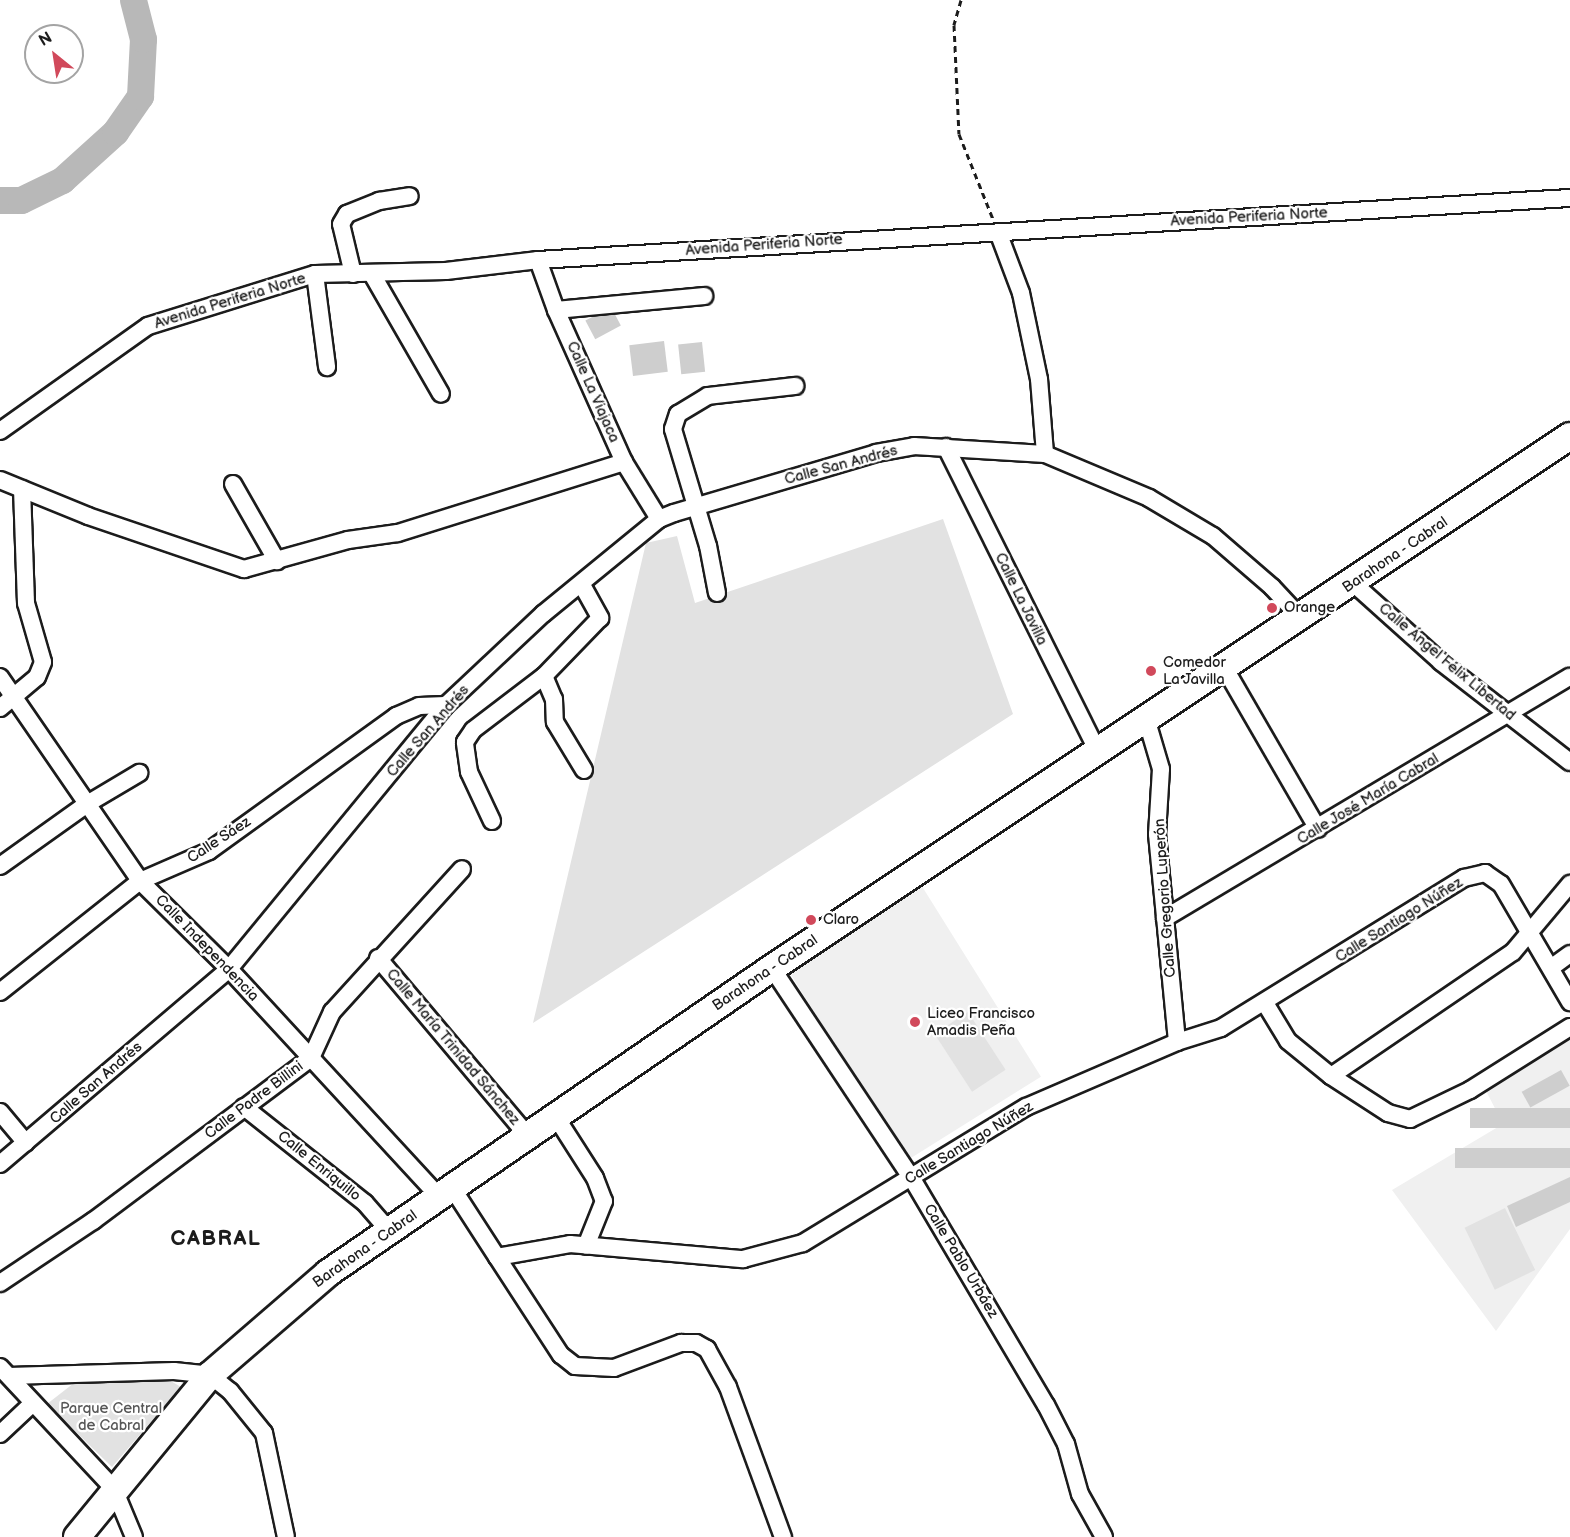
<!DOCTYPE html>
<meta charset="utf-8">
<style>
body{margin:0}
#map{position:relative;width:1570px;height:1537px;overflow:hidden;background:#fff;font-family:"Balsamiq Sans",sans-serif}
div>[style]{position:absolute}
.built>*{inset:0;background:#f0f0f0;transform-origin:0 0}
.green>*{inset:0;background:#e2e2e2;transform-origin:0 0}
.river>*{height:27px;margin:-13.5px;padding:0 13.5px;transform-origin:13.5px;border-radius:13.5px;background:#b8b8b8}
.building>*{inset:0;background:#cecece;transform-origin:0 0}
.path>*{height:3px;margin-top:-1.5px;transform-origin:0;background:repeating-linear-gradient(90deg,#1c1c1c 0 6px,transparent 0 10.5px)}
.roads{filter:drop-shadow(2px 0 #1c1c1c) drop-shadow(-2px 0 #1c1c1c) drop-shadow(0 2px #1c1c1c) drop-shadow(0 -2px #1c1c1c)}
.minor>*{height:16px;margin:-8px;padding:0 8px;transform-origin:8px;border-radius:8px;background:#fff}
.primary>*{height:26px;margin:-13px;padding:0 13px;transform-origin:13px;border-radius:13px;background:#fff}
.dots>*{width:16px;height:16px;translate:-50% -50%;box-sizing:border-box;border:3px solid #fff;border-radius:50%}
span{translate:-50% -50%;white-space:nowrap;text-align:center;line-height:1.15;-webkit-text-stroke:4.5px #fff;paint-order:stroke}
.street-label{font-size:15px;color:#1c1c1c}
.poi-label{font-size:15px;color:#1c1c1c}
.left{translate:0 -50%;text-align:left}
.park-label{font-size:15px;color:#575757}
.district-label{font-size:21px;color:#1c1c1c;font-weight:700;letter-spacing:1.5px}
.north{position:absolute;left:24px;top:24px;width:60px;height:60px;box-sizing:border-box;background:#fff;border:2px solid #a4a4a4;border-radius:50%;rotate:330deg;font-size:16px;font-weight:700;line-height:24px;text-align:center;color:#1c1c1c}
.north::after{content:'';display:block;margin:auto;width:21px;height:27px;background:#d1495b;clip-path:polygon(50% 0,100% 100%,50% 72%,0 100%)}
</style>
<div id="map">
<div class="built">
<div style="left:918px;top:880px;width:232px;height:158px;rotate:58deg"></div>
<div style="clip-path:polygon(1570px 1035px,1570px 1229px,1496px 1331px,1392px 1190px,1503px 1124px,1484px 1087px)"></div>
</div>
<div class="green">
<div style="clip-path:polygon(943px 519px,1013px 714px,533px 1023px,646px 543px,677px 536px,695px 603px)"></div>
<div style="left:968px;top:1012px;width:69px;height:40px;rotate:57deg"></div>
<div style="left:1505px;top:1208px;width:69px;height:45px;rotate:64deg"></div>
<div style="clip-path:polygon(169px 1380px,181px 1387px,112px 1467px,47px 1404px,74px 1383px)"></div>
</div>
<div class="river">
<div style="left:0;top:200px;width:21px"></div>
<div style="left:21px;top:200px;width:46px;rotate:-26deg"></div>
<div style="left:62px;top:180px;width:72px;rotate:-42.2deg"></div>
<div style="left:115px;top:132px;width:44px;rotate:-55.2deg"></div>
<div style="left:140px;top:96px;width:57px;rotate:-87deg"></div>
<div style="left:143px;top:39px;width:40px;rotate:-104.4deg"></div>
</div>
<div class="building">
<div style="left:611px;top:307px;width:21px;height:29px;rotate:62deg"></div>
<div style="left:664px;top:341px;width:31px;height:35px;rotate:83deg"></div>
<div style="left:702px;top:342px;width:30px;height:24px;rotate:84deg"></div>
<div style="left:1561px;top:1070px;width:18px;height:45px;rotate:61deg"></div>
<div style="left:1570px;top:1108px;width:20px;height:100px;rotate:90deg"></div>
<div style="left:1570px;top:1148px;width:20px;height:115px;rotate:90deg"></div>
<div style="clip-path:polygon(1570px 1177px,1570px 1202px,1516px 1227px,1507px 1206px)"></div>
</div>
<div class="path">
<div style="left:961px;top:0;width:26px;rotate:106deg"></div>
<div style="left:954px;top:25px;width:109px;rotate:87.4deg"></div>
<div style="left:959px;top:134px;width:92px;rotate:68.2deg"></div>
</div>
<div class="roads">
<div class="minor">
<div style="left:998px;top:232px;width:65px;rotate:69.3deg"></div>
<div style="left:1021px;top:293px;width:88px;rotate:78.2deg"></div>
<div style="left:1039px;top:379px;width:75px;rotate:85.4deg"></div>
<div style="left:538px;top:260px;width:53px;rotate:70.2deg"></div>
<div style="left:556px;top:310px;width:167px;rotate:65.9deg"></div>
<div style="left:624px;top:462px;width:67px;rotate:58.4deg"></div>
<div style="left:315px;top:274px;width:94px;rotate:82.6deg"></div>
<div style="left:353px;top:274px;width:51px;rotate:-103.5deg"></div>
<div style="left:341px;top:224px;width:12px;rotate:-59deg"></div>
<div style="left:347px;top:214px;width:35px;rotate:-22deg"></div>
<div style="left:379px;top:201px;width:31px;rotate:-9deg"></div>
<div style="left:372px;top:274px;width:138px;rotate:60.1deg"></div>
<div style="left:556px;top:310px;width:149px;rotate:-5.4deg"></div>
<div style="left:0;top:431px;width:181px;rotate:-35.4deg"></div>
<div style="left:148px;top:326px;width:175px;rotate:-17.3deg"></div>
<div style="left:315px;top:274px;width:131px;rotate:-1.3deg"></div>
<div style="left:446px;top:271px;width:93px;rotate:-6.8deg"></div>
<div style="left:538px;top:260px;width:1034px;rotate:-3.44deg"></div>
<div style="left:946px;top:447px;width:339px;rotate:63.5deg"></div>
<div style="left:0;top:480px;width:95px;rotate:22.2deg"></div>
<div style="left:88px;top:516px;width:165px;rotate:18.8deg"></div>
<div style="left:244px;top:569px;width:108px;rotate:-15.6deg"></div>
<div style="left:348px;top:540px;width:50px;rotate:-8deg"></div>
<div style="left:398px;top:533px;width:237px;rotate:-17.4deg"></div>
<div style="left:233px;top:484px;width:89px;rotate:60.3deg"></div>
<div style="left:1353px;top:583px;width:118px;rotate:41.9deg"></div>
<div style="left:1441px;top:662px;width:163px;rotate:37.8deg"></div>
<div style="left:582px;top:585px;width:38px;rotate:61deg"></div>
<div style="left:600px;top:618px;width:81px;rotate:134deg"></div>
<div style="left:544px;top:676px;width:25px;rotate:67deg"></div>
<div style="left:554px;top:699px;width:23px;rotate:88deg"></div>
<div style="left:555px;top:722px;width:56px;rotate:58.9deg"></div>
<div style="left:717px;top:593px;width:48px;rotate:-100.8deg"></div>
<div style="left:708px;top:546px;width:122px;rotate:-106.7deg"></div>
<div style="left:673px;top:429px;width:16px;rotate:-72deg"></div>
<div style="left:678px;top:414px;width:35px;rotate:-31deg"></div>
<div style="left:708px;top:396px;width:88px;rotate:-6.6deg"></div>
<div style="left:1224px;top:667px;width:187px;rotate:59.9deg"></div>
<div style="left:0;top:677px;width:247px;rotate:55.5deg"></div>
<div style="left:140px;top:881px;width:125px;rotate:44.7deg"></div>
<div style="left:229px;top:969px;width:311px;rotate:47.3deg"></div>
<div style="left:0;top:708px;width:48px;rotate:-40deg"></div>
<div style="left:37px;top:677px;width:16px;rotate:-68deg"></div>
<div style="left:43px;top:662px;width:61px;rotate:-106.1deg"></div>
<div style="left:26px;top:603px;width:114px;rotate:-92deg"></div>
<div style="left:1146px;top:718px;width:53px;rotate:73.6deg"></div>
<div style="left:1161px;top:769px;width:65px;rotate:93.5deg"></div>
<div style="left:1157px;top:834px;width:209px;rotate:84.5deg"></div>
<div style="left:492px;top:821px;width:54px;rotate:-115.1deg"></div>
<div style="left:469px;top:772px;width:30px;rotate:-98deg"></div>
<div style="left:465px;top:742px;width:14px;rotate:-56deg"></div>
<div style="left:473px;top:730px;width:89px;rotate:-37.3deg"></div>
<div style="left:0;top:866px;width:107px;rotate:-35.5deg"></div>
<div style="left:87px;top:804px;width:61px;rotate:-30.8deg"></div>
<div style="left:1165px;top:918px;width:471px;rotate:-30.8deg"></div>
<div style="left:378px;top:958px;width:233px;rotate:49.9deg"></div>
<div style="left:1552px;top:967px;width:22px;rotate:-36deg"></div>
<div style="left:772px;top:968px;width:251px;rotate:56.4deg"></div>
<div style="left:911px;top:1177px;width:265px;rotate:59.4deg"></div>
<div style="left:1046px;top:1405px;width:44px;rotate:62.9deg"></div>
<div style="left:1066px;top:1444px;width:52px;rotate:74.4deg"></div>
<div style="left:1080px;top:1494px;width:49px;rotate:60.8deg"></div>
<div style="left:0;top:992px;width:179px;rotate:-38.4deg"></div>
<div style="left:140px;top:881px;width:75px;rotate:-23.5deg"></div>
<div style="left:209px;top:851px;width:231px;rotate:-35.8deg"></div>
<div style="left:396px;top:716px;width:25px;rotate:-23deg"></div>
<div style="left:419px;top:706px;width:27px;rotate:-2deg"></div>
<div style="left:1265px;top:1003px;width:44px;rotate:58.8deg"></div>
<div style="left:1288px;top:1041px;width:55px;rotate:39.1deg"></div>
<div style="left:1331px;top:1076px;width:68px;rotate:33deg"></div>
<div style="left:1388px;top:1113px;width:23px;rotate:15deg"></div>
<div style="left:1410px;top:1119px;width:67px;rotate:-25.8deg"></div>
<div style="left:1470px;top:1090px;width:118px;rotate:-32.2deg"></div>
<div style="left:1331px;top:1076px;width:220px;rotate:-34.3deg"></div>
<div style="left:1513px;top:952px;width:89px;rotate:-50deg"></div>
<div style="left:244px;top:1107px;width:154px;rotate:38.4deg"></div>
<div style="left:365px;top:1203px;width:37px;rotate:49deg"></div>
<div style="left:0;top:1112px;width:40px;rotate:50deg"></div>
<div style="left:556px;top:1117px;width:72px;rotate:57.4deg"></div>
<div style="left:595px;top:1178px;width:25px;rotate:69deg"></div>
<div style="left:604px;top:1201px;width:48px;rotate:111.8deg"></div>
<div style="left:0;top:1164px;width:301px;rotate:-40.4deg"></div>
<div style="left:229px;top:969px;width:342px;rotate:-50.6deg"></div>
<div style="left:446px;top:705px;width:133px;rotate:-43.2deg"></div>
<div style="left:543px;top:614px;width:150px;rotate:-39.3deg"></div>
<div style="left:659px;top:519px;width:16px;rotate:-22deg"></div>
<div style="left:674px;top:513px;width:211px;rotate:-16.5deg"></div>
<div style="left:876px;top:453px;width:39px;rotate:-10deg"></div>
<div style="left:914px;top:446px;width:131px;rotate:3.5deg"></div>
<div style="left:1045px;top:454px;width:113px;rotate:22.9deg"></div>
<div style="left:1149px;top:498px;width:74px;rotate:30.7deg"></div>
<div style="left:1213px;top:536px;width:78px;rotate:40.8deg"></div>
<div style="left:1272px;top:587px;width:41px;rotate:47deg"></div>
<div style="left:453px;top:1189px;width:81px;rotate:57.1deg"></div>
<div style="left:497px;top:1257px;width:74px;rotate:-10.1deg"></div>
<div style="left:570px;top:1244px;width:174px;rotate:5deg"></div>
<div style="left:743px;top:1259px;width:62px;rotate:-14.9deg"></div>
<div style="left:803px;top:1243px;width:261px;rotate:-31.4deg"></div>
<div style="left:1026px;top:1107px;width:164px;rotate:-23.3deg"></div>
<div style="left:1177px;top:1042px;width:46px;rotate:-17.7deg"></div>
<div style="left:1221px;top:1028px;width:286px;rotate:-31.7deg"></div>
<div style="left:1464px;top:878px;width:22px;rotate:-13deg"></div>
<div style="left:1485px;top:873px;width:19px;rotate:35deg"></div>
<div style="left:1501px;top:884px;width:137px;rotate:59.7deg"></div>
<div style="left:497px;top:1257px;width:117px;rotate:56.9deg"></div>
<div style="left:561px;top:1355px;width:18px;rotate:38deg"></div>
<div style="left:575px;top:1366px;width:39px;rotate:3deg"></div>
<div style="left:614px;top:1368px;width:72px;rotate:-20.5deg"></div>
<div style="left:681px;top:1343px;width:15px"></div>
<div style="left:696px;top:1343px;width:13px;rotate:29deg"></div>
<div style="left:707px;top:1349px;width:43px;rotate:61.1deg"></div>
<div style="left:728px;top:1387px;width:160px;rotate:69.9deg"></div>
<div style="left:0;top:1283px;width:112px;rotate:-33.7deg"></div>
<div style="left:93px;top:1221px;width:272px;rotate:-36.8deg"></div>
<div style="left:311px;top:1058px;width:51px;rotate:-65.5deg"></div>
<div style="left:332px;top:1012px;width:193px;rotate:-47.7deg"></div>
<div style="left:0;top:1367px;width:167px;rotate:46.9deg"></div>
<div style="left:114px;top:1489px;width:52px;rotate:67.4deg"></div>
<div style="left:9px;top:1376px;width:165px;rotate:-1.7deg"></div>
<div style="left:174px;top:1371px;width:36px;rotate:6deg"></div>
<div style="left:210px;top:1375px;width:26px;rotate:39deg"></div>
<div style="left:230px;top:1391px;width:54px;rotate:51deg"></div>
<div style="left:264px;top:1433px;width:106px;rotate:78.1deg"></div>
<div style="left:0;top:1434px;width:45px;rotate:-43.2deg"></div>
</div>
<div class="primary">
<div style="left:77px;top:1537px;width:210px;rotate:-50.6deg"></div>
<div style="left:210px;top:1375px;width:156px;rotate:-40.8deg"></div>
<div style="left:328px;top:1273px;width:539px;rotate:-34.49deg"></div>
<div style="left:772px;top:968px;width:959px;rotate:-33.69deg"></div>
</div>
</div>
<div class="dots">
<div style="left:1272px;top:608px;background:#d1495b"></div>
<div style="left:1151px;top:671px;background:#d1495b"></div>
<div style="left:811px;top:920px;background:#d1495b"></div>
<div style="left:915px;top:1022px;background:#d1495b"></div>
</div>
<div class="street-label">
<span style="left:1249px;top:217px;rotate:-3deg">Avenida Periferia Norte</span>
<span style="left:764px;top:245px;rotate:-4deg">Avenida Periferia Norte</span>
<span style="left:230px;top:301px;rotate:-17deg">Avenida Periferia Norte</span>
<span style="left:593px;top:392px;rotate:66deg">Calle La Viajaca</span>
<span style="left:841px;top:465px;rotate:-15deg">Calle San Andrés</span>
<span style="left:1395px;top:555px;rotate:-34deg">Barahona - Cabral</span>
<span style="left:1021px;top:599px;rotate:64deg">Calle La Javilla</span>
<span style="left:1447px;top:662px;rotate:40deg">Calle Ángel Félix Libertad</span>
<span style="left:428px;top:731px;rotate:-49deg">Calle San Andrés</span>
<span style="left:1368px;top:799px;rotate:-31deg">Calle José María Cabral</span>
<span style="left:219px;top:840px;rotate:-33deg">Calle Sáez</span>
<span style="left:1165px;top:898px;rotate:-94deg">Calle Gregorio Luperón</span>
<span style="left:1399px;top:920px;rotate:-32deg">Calle Santiago Núñez</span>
<span style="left:207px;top:948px;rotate:46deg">Calle Independencia</span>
<span style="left:765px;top:973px;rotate:-34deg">Barahona - Cabral</span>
<span style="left:453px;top:1047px;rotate:50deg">Calle María Trinidad Sánchez</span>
<span style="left:96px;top:1083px;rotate:-41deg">Calle San Andrés</span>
<span style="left:254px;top:1100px;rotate:-37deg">Calle Padre Billini</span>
<span style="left:969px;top:1143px;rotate:-31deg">Calle Santiago Núñez</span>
<span style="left:319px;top:1166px;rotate:39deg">Calle Enriquillo</span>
<span style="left:365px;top:1249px;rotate:-35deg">Barahona - Cabral</span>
<span style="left:961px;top:1261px;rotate:59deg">Calle Pablo Urbáez</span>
</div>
<div class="poi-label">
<span class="left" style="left:1284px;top:608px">Orange</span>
<span class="left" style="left:1163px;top:671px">Comedor<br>La Javilla</span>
<span class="left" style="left:823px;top:920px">Claro</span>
<span class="left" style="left:927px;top:1022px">Liceo Francisco<br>Amadis Peña</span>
</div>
<div class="park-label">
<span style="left:111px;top:1417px">Parque Central<br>de Cabral</span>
</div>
<div class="district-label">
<span style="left:216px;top:1239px">CABRAL</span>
</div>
<div class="north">N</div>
</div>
